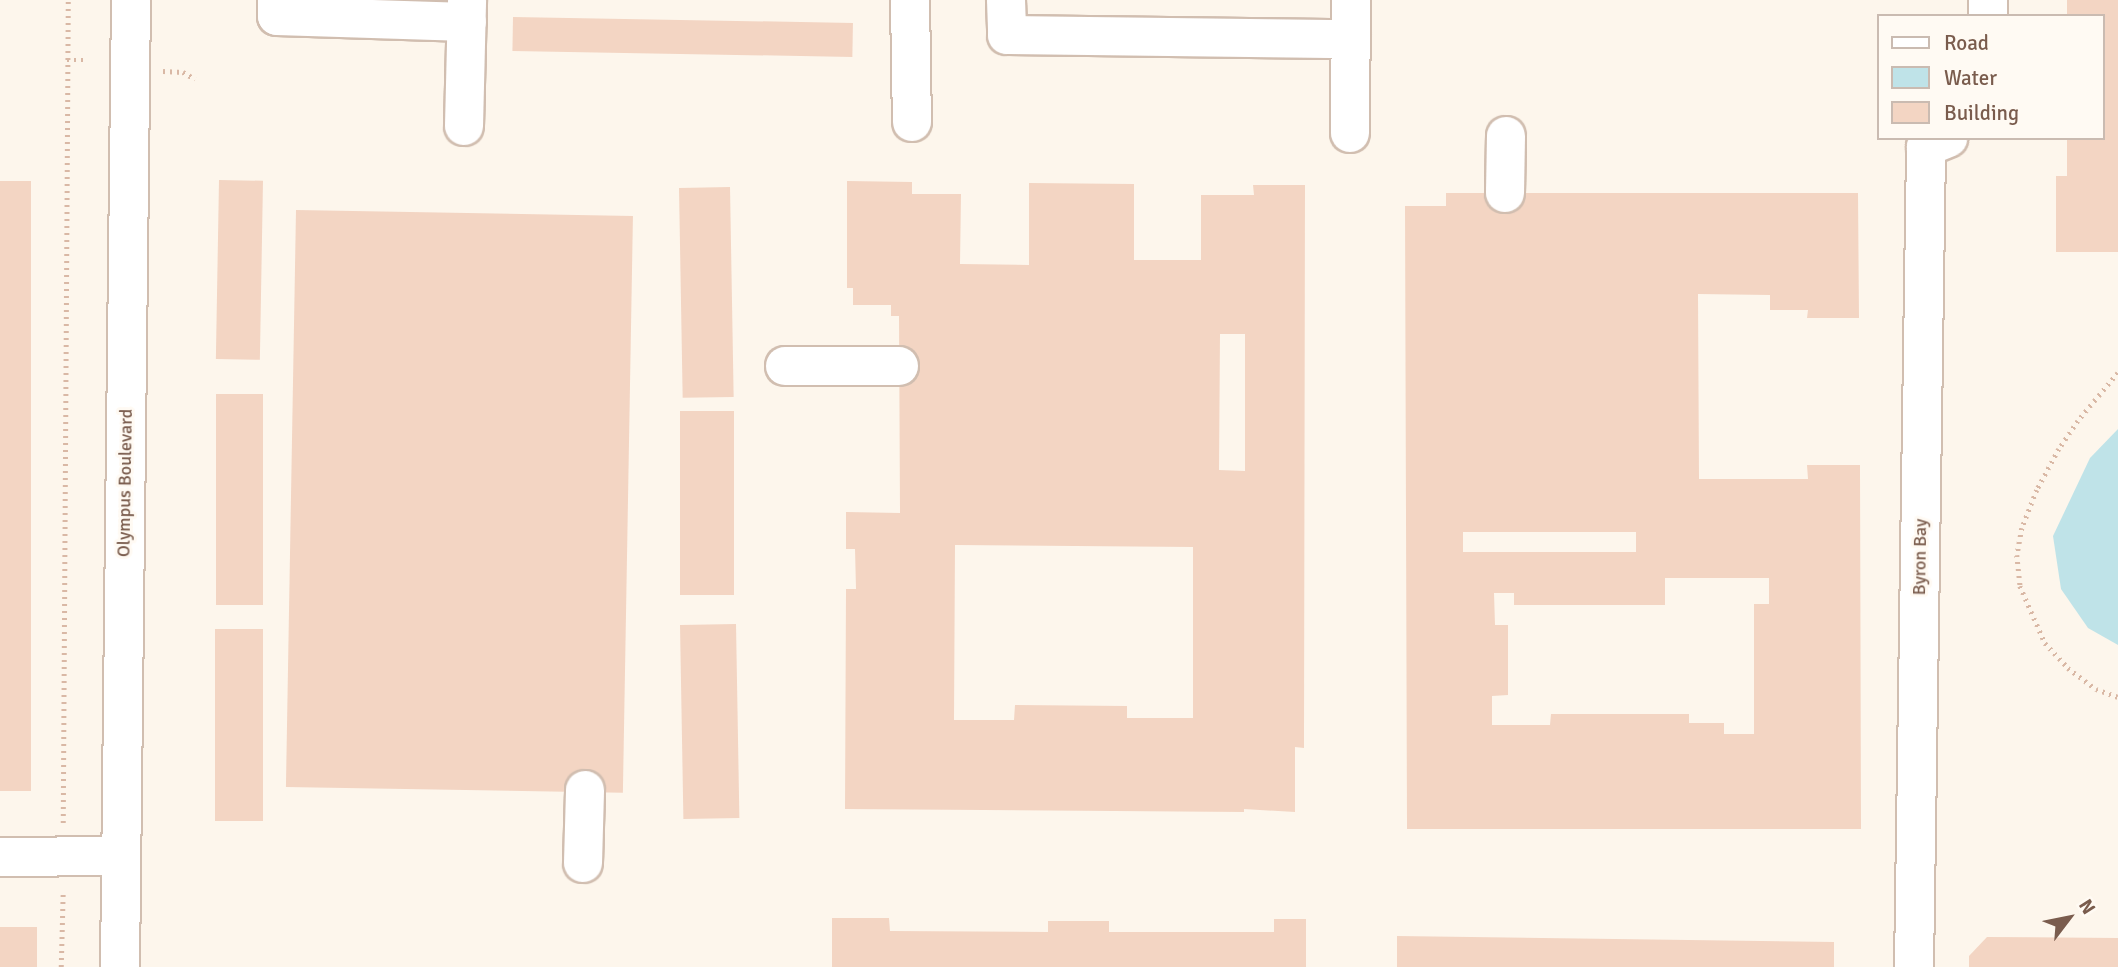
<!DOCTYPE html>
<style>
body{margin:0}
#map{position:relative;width:2118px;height:967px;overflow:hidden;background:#fdf6ec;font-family:Signika,sans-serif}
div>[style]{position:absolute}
.water>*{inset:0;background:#bfe3e8}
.building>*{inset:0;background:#f3d5c3;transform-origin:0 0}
.path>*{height:4.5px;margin-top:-2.25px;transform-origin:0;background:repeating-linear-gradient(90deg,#d9b8a5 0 2px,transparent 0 7px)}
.roads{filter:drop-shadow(2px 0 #d1beb0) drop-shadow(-2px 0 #d1beb0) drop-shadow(0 2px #d1beb0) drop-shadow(0 -2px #d1beb0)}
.minor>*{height:38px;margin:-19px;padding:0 19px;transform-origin:19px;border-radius:19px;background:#fff}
span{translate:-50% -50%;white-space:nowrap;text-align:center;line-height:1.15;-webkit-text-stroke:6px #fffaf3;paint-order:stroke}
.street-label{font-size:18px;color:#7a5c4d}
.legend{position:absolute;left:1877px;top:14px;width:228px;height:126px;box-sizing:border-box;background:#fffaf3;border:2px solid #cabbb1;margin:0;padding:9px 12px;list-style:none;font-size:21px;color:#7a5c4d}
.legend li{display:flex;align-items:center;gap:14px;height:35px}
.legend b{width:35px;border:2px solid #cabbb1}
.north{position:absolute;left:2034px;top:883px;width:70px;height:70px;-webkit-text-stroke:5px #fffaf3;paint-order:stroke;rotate:58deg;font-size:19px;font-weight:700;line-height:28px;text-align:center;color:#7a5c4d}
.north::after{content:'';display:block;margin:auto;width:24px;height:32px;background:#7a5c4d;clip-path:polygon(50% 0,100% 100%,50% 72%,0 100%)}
</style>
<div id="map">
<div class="water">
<div style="clip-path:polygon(2118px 429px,2118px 645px,2088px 628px,2061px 589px,2053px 536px,2090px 458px)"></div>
</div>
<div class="building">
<div style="clip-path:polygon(2067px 0,2118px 0,2118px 252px,2056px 252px,2056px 176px,2067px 176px,2067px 138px,2102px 138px,2102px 16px,2067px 16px)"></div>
<div style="left:513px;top:17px;width:340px;height:34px;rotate:1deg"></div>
<div style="left:219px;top:180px;width:44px;height:179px;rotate:1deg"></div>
<div style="left:0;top:181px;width:31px;height:610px"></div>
<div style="clip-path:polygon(evenodd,847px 181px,912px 182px,912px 194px,961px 194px,960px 264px,1029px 265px,1029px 183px,1134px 184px,1134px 260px,1201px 260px,1201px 195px,1254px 195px,1253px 185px,1305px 185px,1304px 748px,1295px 747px,1295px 812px,1244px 809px,1244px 812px,845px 809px,846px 589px,856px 589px,855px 549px,846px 549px,846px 512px,900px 513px,899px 316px,891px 316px,891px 305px,853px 305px,853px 288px,847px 288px,847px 181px,1220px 334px,1245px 334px,1245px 471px,1219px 470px,1220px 334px,847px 181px,955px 545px,1193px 547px,1193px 718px,1127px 718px,1127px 706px,1015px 705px,1014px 720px,954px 720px,955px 545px)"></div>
<div style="left:730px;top:187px;width:210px;height:51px;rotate:89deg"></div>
<div style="clip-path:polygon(evenodd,1446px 193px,1858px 193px,1859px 318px,1807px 318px,1808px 310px,1770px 310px,1770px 295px,1698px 294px,1699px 479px,1808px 479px,1807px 465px,1860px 465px,1861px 829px,1407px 829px,1405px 206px,1446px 206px,1446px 193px,1463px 532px,1636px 532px,1636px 552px,1463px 552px,1463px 532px,1446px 193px,1665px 578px,1769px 578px,1769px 604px,1754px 604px,1754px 734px,1724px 734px,1724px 723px,1689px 723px,1689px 714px,1551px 714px,1550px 725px,1492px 725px,1492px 696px,1508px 695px,1508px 625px,1495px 625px,1494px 593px,1514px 593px,1514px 605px,1665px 605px,1665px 578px)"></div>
<div style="left:296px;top:210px;width:337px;height:577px;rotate:1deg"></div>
<div style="left:216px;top:394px;width:47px;height:211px"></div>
<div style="left:734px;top:411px;width:184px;height:54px;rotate:90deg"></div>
<div style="left:736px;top:624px;width:194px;height:56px;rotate:89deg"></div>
<div style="left:263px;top:629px;width:192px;height:48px;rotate:90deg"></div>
<div style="clip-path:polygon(832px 918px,889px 918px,890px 931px,1048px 932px,1048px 921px,1109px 921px,1109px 932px,1274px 932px,1274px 919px,1306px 919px,1306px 967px,832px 967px)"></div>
<div style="left:0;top:927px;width:37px;height:40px"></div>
<div style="clip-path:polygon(1397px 936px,1834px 942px,1834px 967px,1397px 967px)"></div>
<div style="clip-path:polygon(1987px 937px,2118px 938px,2118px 967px,1969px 967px,1969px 956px)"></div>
</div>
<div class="path">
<div style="left:67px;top:60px;width:18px"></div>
<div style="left:163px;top:71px;width:20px;rotate:3deg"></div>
<div style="left:183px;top:72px;width:14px;rotate:30deg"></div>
<div style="left:2118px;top:373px;width:62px;rotate:129.8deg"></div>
<div style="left:2078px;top:421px;width:34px;rotate:124deg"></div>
<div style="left:2059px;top:449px;width:47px;rotate:118.2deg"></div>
<div style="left:2037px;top:490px;width:41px;rotate:111.5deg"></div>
<div style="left:2022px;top:528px;width:27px;rotate:100deg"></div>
<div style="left:2017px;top:555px;width:31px;rotate:84deg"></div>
<div style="left:2020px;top:586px;width:62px;rotate:66.3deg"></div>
<div style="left:2045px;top:643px;width:34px;rotate:47deg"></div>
<div style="left:2068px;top:668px;width:35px;rotate:37deg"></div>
<div style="left:2096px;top:689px;width:23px;rotate:20deg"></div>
<div style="left:63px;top:823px;width:823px;rotate:-89.65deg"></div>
<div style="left:61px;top:967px;width:76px;rotate:-88.5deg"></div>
</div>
<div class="roads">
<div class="minor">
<div style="left:277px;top:0;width:16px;rotate:90deg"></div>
<div style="left:277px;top:16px;width:190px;rotate:1.8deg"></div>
<div style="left:910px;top:0;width:122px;rotate:89.1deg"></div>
<div style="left:1006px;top:0;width:35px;rotate:88deg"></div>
<div style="left:1007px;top:35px;width:344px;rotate:0.7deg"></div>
<div style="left:1988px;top:0;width:16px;rotate:90deg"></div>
<div style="left:464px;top:126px;width:126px;rotate:-88.6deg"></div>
<div style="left:1350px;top:133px;width:133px;rotate:-89.6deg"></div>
<div style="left:1505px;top:193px;width:57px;rotate:-89deg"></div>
<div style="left:785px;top:366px;width:114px"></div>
<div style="left:0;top:857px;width:121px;rotate:-0.5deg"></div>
<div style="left:583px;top:863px;width:73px;rotate:-88.4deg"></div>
<div style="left:120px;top:967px;width:967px;rotate:-89.35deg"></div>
<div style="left:1914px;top:967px;width:820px;rotate:-89.16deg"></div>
<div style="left:1926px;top:147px;width:24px;rotate:-22deg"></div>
</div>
</div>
<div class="street-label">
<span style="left:125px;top:483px;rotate:-89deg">Olympus Boulevard</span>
<span style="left:1920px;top:557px;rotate:-89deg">Byron Bay</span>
</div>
<ul class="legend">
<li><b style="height:9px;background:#fff"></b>Road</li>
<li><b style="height:19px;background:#bfe3e8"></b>Water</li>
<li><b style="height:19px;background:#f3d5c3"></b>Building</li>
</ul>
<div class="north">N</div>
</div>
